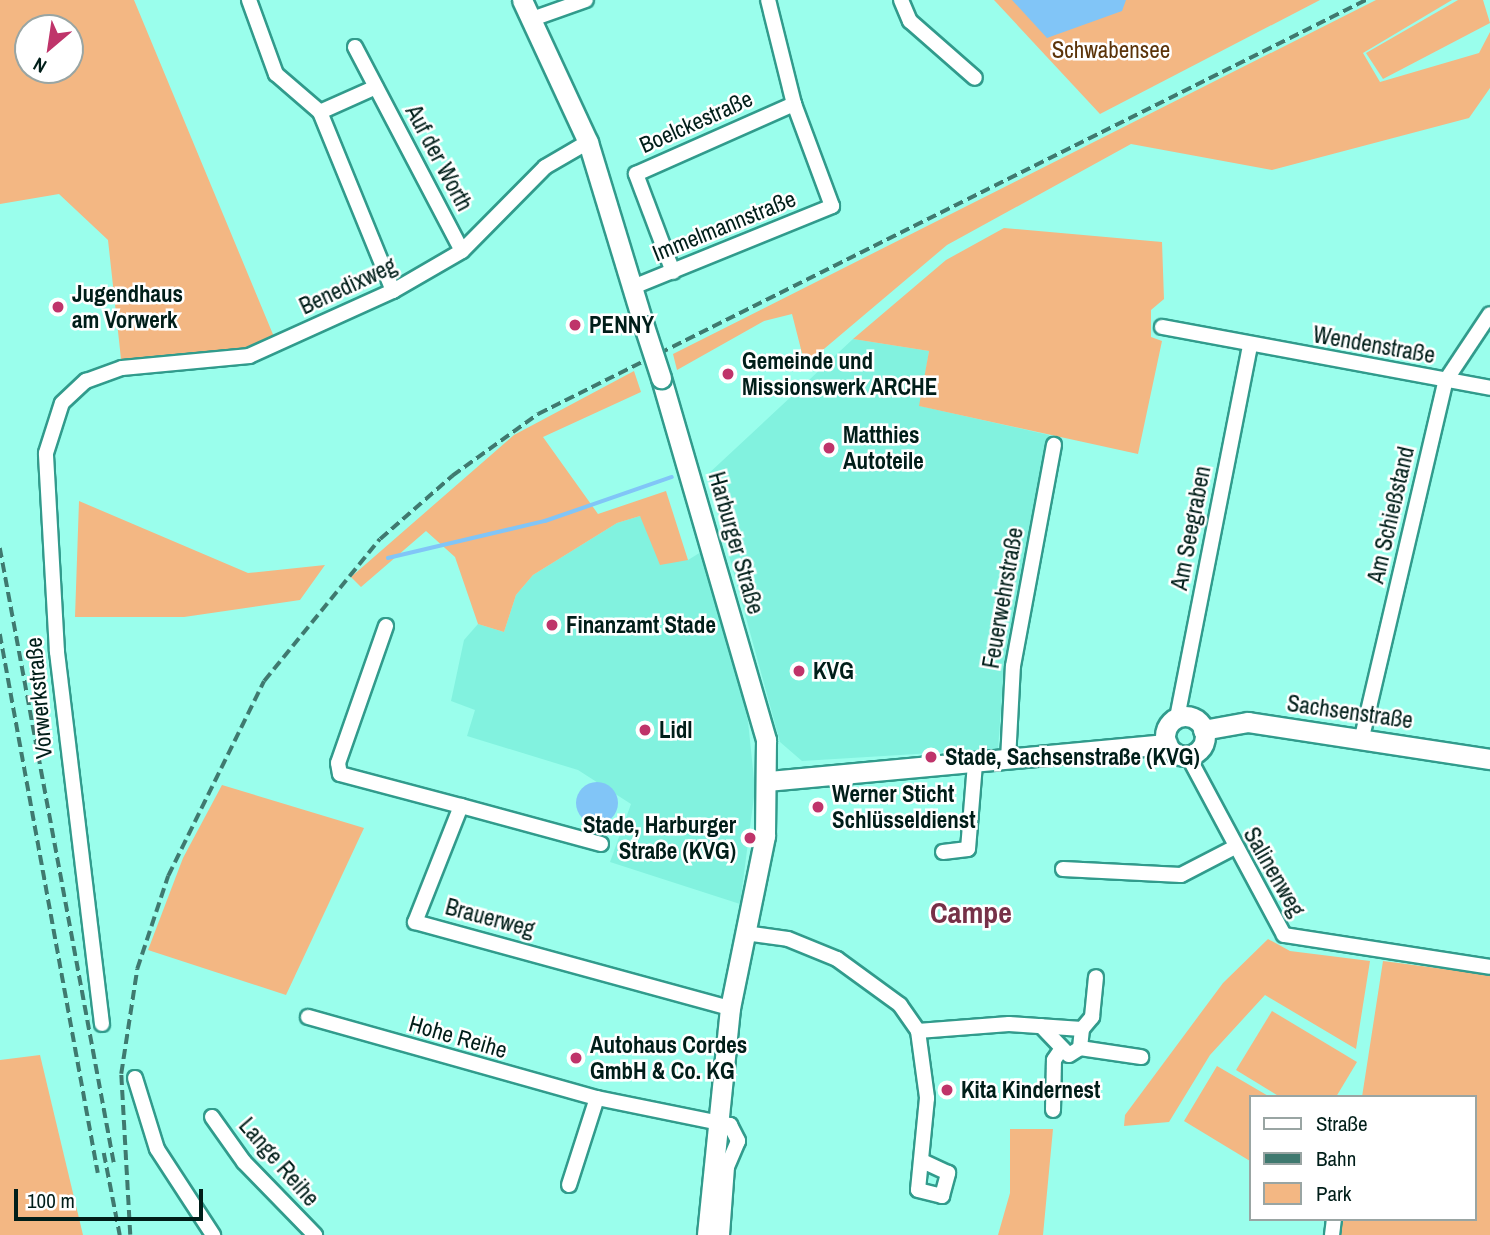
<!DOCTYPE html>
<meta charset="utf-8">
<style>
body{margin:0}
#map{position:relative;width:1490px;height:1235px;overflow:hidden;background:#9afeec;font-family:"Archivo Narrow",sans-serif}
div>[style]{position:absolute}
.built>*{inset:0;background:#82f2df}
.green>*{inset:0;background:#f3b783}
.water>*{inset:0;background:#81c5f7}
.round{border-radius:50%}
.stream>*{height:3.5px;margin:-1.75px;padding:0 1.75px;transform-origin:1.75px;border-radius:1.75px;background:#81c5f7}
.roads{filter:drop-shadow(2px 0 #319b8c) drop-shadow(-2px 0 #319b8c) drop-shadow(0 2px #319b8c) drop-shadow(0 -2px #319b8c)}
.street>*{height:14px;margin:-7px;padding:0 7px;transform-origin:7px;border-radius:7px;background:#fff}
.secondary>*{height:19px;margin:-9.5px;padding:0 9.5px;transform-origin:9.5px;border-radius:9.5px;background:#fff}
.secondary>.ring{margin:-9.5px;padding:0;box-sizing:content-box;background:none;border:19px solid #fff;border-radius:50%}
.rail>*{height:3.5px;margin-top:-1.75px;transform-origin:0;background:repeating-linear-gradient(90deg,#3f796f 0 10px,transparent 0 15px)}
.bridges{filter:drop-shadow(2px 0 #319b8c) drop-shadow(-2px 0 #319b8c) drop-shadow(0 2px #319b8c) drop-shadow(0 -2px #319b8c)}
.secondary-bridge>*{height:19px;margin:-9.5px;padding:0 9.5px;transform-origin:9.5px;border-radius:9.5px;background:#fff}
.dots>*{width:19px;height:19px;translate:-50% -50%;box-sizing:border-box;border:4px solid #fff;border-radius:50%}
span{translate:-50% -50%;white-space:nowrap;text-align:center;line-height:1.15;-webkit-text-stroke:5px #fff;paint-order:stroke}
.park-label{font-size:23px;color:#5b3309}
.street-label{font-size:23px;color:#001e19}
.poi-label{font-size:23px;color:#001e19;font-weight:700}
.left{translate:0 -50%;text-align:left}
.right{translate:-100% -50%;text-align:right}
.district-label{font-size:30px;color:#763148;font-weight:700}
.legend{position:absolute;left:1249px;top:1095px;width:228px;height:126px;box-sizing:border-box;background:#fff;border:2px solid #99a5a3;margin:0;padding:9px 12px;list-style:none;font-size:21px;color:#001e19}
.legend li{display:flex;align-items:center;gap:14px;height:35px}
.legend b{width:35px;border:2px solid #99a5a3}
.north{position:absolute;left:14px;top:14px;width:70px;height:70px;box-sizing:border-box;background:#fff;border:2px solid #99a5a3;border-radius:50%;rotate:209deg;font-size:19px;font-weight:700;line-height:28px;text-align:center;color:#001e19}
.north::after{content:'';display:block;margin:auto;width:24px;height:32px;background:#bf346a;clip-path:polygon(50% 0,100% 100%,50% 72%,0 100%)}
.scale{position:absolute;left:14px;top:1189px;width:189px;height:32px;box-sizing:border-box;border:4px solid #001e19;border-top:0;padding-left:9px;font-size:21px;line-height:24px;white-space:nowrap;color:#001e19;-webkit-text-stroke:5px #fff;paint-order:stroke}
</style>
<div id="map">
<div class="built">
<div style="clip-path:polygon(853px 339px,929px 351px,920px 406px,1049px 435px,1004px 668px,998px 749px,802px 761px,780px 742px,707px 475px)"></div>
<div style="clip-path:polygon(640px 516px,688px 560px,701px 552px,725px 628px,748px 721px,755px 789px,740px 904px,610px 862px,631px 804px,578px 770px,467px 736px,475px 710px,451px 701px,464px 640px,478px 624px,504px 632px,516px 595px,533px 575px,617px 523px)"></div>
</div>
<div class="green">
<div style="clip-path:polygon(evenodd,0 0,134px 0,277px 344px,249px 356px,122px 368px,108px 240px,59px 194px,0 204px,0 0,28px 28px,70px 28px,70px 70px,28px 70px,28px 28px)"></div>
<div style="clip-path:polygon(994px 0,1320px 0,1100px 114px)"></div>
<div style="clip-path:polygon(1376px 0,1452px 0,1363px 53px,1380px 82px,1479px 53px,1490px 32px,1490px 88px,1469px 118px,1272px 170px,1131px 144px,947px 245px,805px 365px,792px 314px,764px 321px,677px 370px,673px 354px)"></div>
<div style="clip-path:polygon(1458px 0,1483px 0,1490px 23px,1383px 79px,1366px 53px)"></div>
<div style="clip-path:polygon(1004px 228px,1162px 242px,1164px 299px,1151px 310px,1151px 337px,1162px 341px,1138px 454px,919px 406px,929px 351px,853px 339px,946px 260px)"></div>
<div style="clip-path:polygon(634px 371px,641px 392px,543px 437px,598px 514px,666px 491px,688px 560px,660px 565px,640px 516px,617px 523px,533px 575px,516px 595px,504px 632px,478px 624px,455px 557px,426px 531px,361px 587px,351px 577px,514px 435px)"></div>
<div style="clip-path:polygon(79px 501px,248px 573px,325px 565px,300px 600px,184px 617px,75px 617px)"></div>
<div style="clip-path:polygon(222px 785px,364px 828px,286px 995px,148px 950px,183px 858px)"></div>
<div style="clip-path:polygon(1268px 939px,1290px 951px,1370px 961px,1356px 1049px,1265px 995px,1210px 1055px,1169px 1122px,1124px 1126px,1125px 1115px,1223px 983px)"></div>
<div style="clip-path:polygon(1383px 961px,1490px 975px,1490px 1235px,1340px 1235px,1343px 1219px,1474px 1219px,1474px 1097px,1362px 1097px)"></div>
<div style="clip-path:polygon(1272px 1011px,1357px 1062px,1336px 1097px,1280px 1097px,1236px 1070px)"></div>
<div style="clip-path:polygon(40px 1055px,83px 1235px,0 1235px,0 1060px)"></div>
<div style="clip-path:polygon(1217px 1066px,1270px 1097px,1250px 1097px,1250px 1161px,1184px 1121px)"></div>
<div style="clip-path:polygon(1010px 1129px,1053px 1129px,1043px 1235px,998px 1235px,1010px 1193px)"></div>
</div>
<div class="water">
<div style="clip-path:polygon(1012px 0,1126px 0,1122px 11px,1047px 38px)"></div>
<div class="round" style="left:576px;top:782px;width:42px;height:42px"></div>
</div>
<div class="stream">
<div style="left:388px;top:558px;width:161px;rotate:-13.3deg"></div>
<div style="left:545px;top:521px;width:134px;rotate:-19.1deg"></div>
</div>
<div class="roads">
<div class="street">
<div style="left:249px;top:0;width:79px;rotate:70deg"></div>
<div style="left:276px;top:74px;width:58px;rotate:40.8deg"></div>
<div style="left:320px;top:112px;width:193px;rotate:67.8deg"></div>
<div style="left:901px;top:0;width:23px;rotate:67deg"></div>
<div style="left:910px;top:21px;width:86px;rotate:41.2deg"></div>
<div style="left:532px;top:19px;width:57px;rotate:-19.4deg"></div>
<div style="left:355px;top:47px;width:230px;rotate:62.3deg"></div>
<div style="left:320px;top:112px;width:61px;rotate:-24.1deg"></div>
<div style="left:673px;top:272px;width:105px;rotate:-110.7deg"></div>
<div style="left:636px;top:174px;width:173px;rotate:-23.9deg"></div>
<div style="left:633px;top:287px;width:215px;rotate:-22.1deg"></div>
<div style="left:832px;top:206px;width:109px;rotate:-110.4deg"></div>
<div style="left:794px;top:104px;width:107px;rotate:-104deg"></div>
<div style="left:1162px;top:327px;width:334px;rotate:10.5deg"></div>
<div style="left:386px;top:626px;width:145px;rotate:109.3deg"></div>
<div style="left:338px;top:763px;width:11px;rotate:80deg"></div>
<div style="left:340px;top:774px;width:125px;rotate:14.8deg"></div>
<div style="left:1177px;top:718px;width:379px;rotate:-78.9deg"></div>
<div style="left:1362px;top:737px;width:367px;rotate:-76.8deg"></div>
<div style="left:1446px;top:380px;width:79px;rotate:-56.3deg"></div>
<div style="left:1188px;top:756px;width:203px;rotate:61.8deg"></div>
<div style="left:1284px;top:935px;width:208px;rotate:8.8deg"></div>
<div style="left:1008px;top:760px;width:94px;rotate:-87deg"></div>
<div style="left:1013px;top:666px;width:225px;rotate:-79.5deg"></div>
<div style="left:601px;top:844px;width:145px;rotate:-164.8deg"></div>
<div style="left:461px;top:806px;width:125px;rotate:111.6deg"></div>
<div style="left:415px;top:922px;width:327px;rotate:15.3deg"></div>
<div style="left:943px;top:852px;width:25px;rotate:-7deg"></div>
<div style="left:968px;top:849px;width:86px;rotate:-85.3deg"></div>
<div style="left:1063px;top:869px;width:118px;rotate:2.9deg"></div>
<div style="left:1181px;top:875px;width:59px;rotate:-27.4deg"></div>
<div style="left:745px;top:933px;width:43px;rotate:7.9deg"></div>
<div style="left:788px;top:939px;width:53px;rotate:22.2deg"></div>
<div style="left:837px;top:959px;width:78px;rotate:36.1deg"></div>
<div style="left:900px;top:1005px;width:32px;rotate:55deg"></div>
<div style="left:918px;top:1031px;width:68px;rotate:82.3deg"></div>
<div style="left:927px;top:1098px;width:92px;rotate:95.6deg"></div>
<div style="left:918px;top:1190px;width:25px;rotate:14deg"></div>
<div style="left:942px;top:1196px;width:24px;rotate:-75deg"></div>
<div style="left:948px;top:1173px;width:29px;rotate:-155deg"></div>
<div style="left:308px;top:1017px;width:300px;rotate:15.7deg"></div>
<div style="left:597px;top:1098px;width:136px;rotate:11.5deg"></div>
<div style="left:730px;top:1125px;width:18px;rotate:63deg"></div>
<div style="left:738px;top:1141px;width:28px;rotate:113deg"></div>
<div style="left:727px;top:1167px;width:68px;rotate:94.2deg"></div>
<div style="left:102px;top:1024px;width:375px;rotate:-96.9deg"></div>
<div style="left:57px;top:652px;width:199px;rotate:-93.2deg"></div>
<div style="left:46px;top:453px;width:52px;rotate:-72.3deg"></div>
<div style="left:62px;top:403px;width:33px;rotate:-43deg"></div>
<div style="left:86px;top:381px;width:38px;rotate:-20deg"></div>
<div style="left:122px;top:368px;width:128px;rotate:-5.4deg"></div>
<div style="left:249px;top:356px;width:158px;rotate:-24.3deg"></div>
<div style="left:393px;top:291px;width:80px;rotate:-30.1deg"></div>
<div style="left:462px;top:251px;width:118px;rotate:-45.3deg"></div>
<div style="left:545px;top:167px;width:50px;rotate:-30.2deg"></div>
<div style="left:1041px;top:1026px;width:40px;rotate:46deg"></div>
<div style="left:1069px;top:1055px;width:13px;rotate:-32deg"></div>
<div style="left:1080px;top:1048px;width:19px;rotate:-84deg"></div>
<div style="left:1082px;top:1029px;width:16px;rotate:-50deg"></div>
<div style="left:1092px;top:1017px;width:40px;rotate:-84.3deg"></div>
<div style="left:918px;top:1031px;width:91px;rotate:-4.4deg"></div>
<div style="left:1009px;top:1024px;width:73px;rotate:3.9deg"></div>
<div style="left:1080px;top:1048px;width:62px;rotate:8.4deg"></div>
<div style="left:135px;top:1078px;width:74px;rotate:72.8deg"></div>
<div style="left:157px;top:1149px;width:103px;rotate:56.9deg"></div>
<div style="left:1053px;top:1110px;width:50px;rotate:-88.9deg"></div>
<div style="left:1054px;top:1060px;width:11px;rotate:-56deg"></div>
<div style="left:212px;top:1117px;width:55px;rotate:54.6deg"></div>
<div style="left:244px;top:1162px;width:102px;rotate:45.8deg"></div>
<div style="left:569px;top:1185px;width:91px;rotate:-72.2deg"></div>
<div style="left:1332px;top:1235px;width:16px;rotate:-83deg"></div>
</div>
<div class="secondary">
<div style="left:522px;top:0;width:157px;rotate:65.1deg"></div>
<div style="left:588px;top:142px;width:192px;rotate:73.1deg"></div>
<div style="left:661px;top:378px;width:377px;rotate:73.8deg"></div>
<div style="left:766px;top:740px;width:96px;rotate:90.6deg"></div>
<div style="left:765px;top:836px;width:176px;rotate:101.5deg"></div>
<div style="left:730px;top:1008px;width:228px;rotate:95.8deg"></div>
<div class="ring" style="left:1165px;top:716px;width:21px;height:21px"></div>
<div style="left:1203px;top:730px;width:46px;rotate:-10.1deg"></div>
<div style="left:1248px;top:722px;width:245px;rotate:8.7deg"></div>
<div style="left:768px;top:781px;width:401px;rotate:-5.3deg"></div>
</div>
</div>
<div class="rail">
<div style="left:0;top:548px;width:625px;rotate:79.5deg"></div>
<div style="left:0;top:634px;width:548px;rotate:79.7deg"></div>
<div style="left:104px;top:1153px;width:84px;rotate:79deg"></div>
<div style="left:130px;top:1235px;width:161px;rotate:-93.2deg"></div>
<div style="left:121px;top:1074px;width:106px;rotate:-81.3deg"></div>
<div style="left:137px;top:969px;width:98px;rotate:-71.6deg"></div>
<div style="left:168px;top:876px;width:217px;rotate:-63.8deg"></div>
<div style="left:264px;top:681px;width:183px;rotate:-50.8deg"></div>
<div style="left:380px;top:539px;width:96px;rotate:-41.2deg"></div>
<div style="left:452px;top:476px;width:106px;rotate:-35.8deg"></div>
<div style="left:538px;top:414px;width:926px;rotate:-26.57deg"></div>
</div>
<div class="bridges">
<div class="secondary-bridge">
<div style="left:644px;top:326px;width:55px;rotate:71.9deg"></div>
</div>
</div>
<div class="dots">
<div style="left:58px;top:307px;background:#bf346a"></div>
<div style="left:575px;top:325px;background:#bf346a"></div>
<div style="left:728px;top:374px;background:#bf346a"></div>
<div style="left:829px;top:448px;background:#bf346a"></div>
<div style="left:552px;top:625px;background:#bf346a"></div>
<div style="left:799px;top:671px;background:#bf346a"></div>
<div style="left:645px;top:730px;background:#bf346a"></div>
<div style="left:931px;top:757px;background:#bf346a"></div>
<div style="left:818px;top:807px;background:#bf346a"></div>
<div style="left:750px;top:838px;background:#bf346a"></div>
<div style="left:576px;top:1058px;background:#bf346a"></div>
<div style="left:947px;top:1090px;background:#bf346a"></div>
</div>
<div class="park-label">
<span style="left:1111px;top:50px">Schwabensee</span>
</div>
<div class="street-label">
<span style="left:696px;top:122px;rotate:-24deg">Boelckestraße</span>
<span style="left:439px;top:158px;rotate:62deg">Auf der Worth</span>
<span style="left:724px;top:226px;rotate:-22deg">Immelmannstraße</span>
<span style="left:348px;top:286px;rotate:-25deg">Benedixweg</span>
<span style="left:1374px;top:345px;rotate:10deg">Wendenstraße</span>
<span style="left:1391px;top:515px;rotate:-77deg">Am Schießstand</span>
<span style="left:1191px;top:528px;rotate:-79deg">Am Seegraben</span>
<span style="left:736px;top:543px;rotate:74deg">Harburger Straße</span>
<span style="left:1003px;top:598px;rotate:-80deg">Feuerwehrstraße</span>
<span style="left:39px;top:698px;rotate:-95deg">Vorwerkstraße</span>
<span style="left:1350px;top:712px;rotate:8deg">Sachsenstraße</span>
<span style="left:1274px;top:872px;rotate:60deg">Salinenweg</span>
<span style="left:490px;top:918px;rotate:15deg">Brauerweg</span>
<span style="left:458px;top:1037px;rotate:16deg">Hohe Reihe</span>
<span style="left:279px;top:1162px;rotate:49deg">Lange Reihe</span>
</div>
<div class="poi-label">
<span class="left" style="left:72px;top:307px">Jugendhaus<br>am Vorwerk</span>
<span class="left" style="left:589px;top:325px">PENNY</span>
<span class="left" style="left:742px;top:374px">Gemeinde und<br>Missionswerk ARCHE</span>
<span class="left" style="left:843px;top:448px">Matthies<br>Autoteile</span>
<span class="left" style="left:566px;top:625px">Finanzamt Stade</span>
<span class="left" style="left:813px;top:671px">KVG</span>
<span class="left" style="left:659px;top:730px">Lidl</span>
<span class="left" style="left:945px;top:757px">Stade, Sachsenstraße (KVG)</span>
<span class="left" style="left:832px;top:807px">Werner Sticht<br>Schlüsseldienst</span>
<span class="right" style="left:736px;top:838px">Stade, Harburger<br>Straße (KVG)</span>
<span class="left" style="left:590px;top:1058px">Autohaus Cordes<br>GmbH &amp; Co. KG</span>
<span class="left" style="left:961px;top:1090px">Kita Kindernest</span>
</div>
<div class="district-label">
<span style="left:971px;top:912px">Campe</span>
</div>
<ul class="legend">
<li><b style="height:9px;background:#fff"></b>Straße</li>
<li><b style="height:9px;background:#3f796f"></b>Bahn</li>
<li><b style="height:19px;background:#f3b783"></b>Park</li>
</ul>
<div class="north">N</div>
<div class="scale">100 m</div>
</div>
